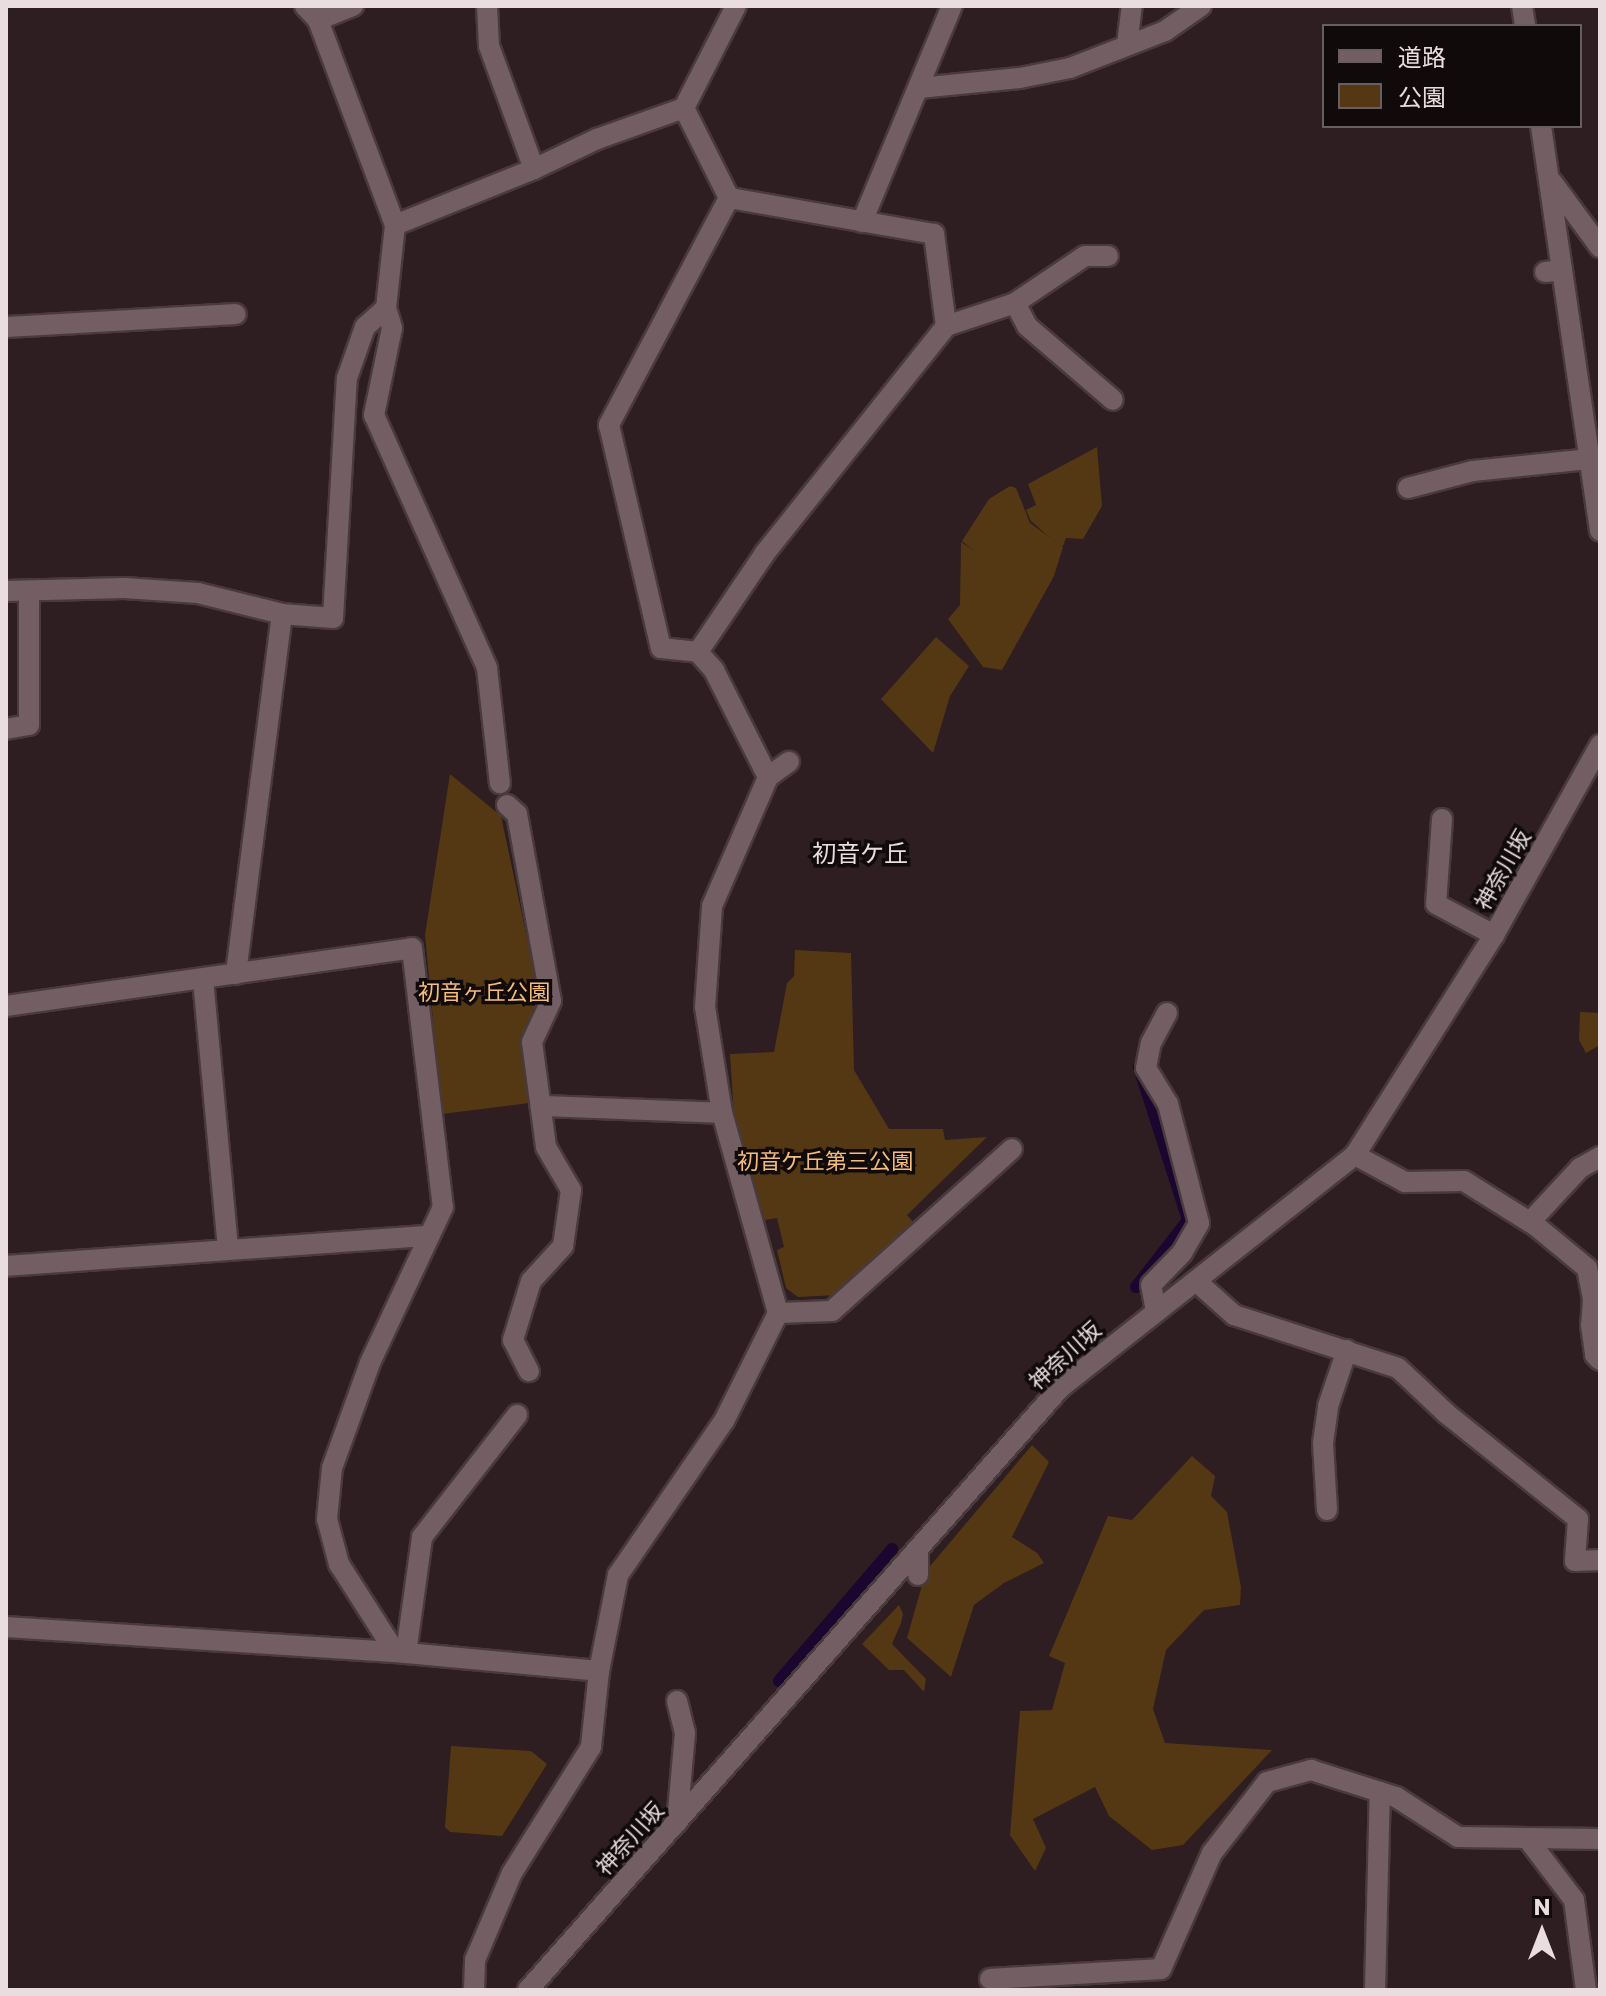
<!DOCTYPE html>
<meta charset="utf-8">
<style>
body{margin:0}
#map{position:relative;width:1606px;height:1996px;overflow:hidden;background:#2e1d21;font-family:Poppins,"Noto Sans JP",sans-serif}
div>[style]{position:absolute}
.green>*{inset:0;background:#543813}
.stream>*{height:12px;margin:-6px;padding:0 6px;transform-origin:6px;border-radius:6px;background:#1a062f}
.roads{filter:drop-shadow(2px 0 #483a3d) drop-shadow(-2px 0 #483a3d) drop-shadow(0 2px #483a3d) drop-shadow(0 -2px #483a3d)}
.lane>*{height:20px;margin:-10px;padding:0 10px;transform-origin:10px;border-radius:10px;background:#735f63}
.street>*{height:20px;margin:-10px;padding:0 10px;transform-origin:10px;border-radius:10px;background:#735f63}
span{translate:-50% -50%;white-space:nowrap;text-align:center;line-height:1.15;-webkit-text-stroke:7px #110a0b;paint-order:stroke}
.street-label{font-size:22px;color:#e9dddf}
.park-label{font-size:22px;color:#f5bd78}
.neighbourhood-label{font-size:24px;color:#e9dddf}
.frame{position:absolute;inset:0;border:8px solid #e9dddf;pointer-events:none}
.legend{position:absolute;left:1322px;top:24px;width:260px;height:104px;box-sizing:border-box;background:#110a0b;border:2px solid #675e60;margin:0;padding:10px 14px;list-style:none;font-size:24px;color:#e9dddf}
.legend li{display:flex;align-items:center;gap:16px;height:40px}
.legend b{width:40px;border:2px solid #675e60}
.north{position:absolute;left:1502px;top:1892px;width:80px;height:80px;-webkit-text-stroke:6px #110a0b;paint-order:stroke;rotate:0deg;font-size:22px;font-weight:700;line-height:32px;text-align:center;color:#e9dddf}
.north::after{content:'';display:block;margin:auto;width:28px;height:36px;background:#e9dddf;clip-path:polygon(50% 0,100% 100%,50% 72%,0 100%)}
</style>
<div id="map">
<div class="green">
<div style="clip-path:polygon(1097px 447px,1102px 506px,1083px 539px,1066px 538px,1063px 546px,1058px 545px,1031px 521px,1026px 510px,1036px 505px,1028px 484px)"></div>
<div style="clip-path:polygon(1010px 486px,1016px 488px,1030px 523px,1063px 547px,1054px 576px,1002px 670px,983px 667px,948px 619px,960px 605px,961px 542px,973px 550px,962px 541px,989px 499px)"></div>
<div style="clip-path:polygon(936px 637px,969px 666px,950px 696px,933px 753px,881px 699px)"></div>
<div style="clip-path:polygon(450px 774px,501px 816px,540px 999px,522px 1041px,529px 1103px,442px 1114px,425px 935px)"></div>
<div style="clip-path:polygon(795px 950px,851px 953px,854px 1070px,889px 1129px,943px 1129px,945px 1140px,987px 1137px,907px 1215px,914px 1223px,838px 1295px,798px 1297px,786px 1288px,777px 1250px,784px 1247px,777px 1218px,765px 1220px,734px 1116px,730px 1054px,774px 1052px,787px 983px,794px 976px)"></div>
<div style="clip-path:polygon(1580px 1012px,1600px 1013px,1600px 1045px,1586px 1053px,1579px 1040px)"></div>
<div style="clip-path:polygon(1032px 1445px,1049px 1462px,1012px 1537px,1037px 1553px,1044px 1563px,1004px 1583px,974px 1605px,951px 1677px,907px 1638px,926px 1571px)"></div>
<div style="clip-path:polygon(1192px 1456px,1215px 1476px,1211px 1496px,1227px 1512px,1241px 1587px,1240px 1605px,1204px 1610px,1166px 1650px,1153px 1709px,1165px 1743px,1272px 1750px,1183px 1845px,1152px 1850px,1109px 1816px,1095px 1787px,1033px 1819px,1046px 1848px,1035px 1871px,1010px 1835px,1020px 1711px,1052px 1710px,1065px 1663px,1049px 1656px,1108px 1516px,1132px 1520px)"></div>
<div style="clip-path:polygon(899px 1605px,903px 1614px,901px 1623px,892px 1644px,926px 1679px,924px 1692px,904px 1670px,889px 1670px,862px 1644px)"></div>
<div style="clip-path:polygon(451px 1746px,531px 1751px,547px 1764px,502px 1836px,450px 1832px,445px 1827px)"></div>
</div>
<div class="stream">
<div style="left:1136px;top:1287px;width:85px;rotate:-52.2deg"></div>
<div style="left:1188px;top:1220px;width:161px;rotate:-107.8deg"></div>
<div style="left:779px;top:1681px;width:174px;rotate:-49.4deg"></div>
</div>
<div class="roads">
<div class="lane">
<div style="left:1545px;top:272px;width:17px;rotate:-7deg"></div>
<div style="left:386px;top:308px;width:21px;rotate:73deg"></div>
<div style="left:392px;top:328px;width:89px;rotate:101.7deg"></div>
<div style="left:374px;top:415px;width:277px;rotate:65.9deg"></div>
<div style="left:487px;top:668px;width:116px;rotate:83.6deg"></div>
<div style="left:1408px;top:488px;width:67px;rotate:-14.7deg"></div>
<div style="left:1473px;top:471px;width:118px;rotate:-5.9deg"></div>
<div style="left:507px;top:805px;width:13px;rotate:42deg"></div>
<div style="left:517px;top:814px;width:190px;rotate:79.7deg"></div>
<div style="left:551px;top:1001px;width:45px;rotate:114.9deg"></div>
<div style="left:532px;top:1042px;width:106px;rotate:82.4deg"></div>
<div style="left:546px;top:1147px;width:50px;rotate:59.8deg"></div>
<div style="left:571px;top:1190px;width:57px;rotate:98.1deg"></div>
<div style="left:563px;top:1246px;width:47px;rotate:132.4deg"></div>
<div style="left:531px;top:1281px;width:62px;rotate:107deg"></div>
<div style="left:513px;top:1340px;width:35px;rotate:63deg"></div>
<div style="left:1442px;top:819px;width:85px;rotate:94deg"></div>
<div style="left:1436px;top:904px;width:66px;rotate:28.1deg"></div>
<div style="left:1355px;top:1155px;width:57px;rotate:28.4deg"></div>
<div style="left:1405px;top:1182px;width:59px;rotate:-1deg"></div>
<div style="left:1464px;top:1181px;width:85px;rotate:32deg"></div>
<div style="left:1536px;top:1226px;width:66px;rotate:39.5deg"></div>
<div style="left:1587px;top:1268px;width:32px;rotate:79deg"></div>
<div style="left:1593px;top:1299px;width:26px;rotate:94deg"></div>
<div style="left:1591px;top:1325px;width:30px;rotate:82deg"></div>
<div style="left:1595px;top:1355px;width:7px;rotate:45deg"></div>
<div style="left:1530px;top:1222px;width:74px;rotate:-47.2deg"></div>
<div style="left:1580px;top:1168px;width:23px;rotate:-29deg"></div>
<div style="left:1156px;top:1312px;width:27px;rotate:-100deg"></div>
<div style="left:1151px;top:1285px;width:45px;rotate:-45.9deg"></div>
<div style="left:1182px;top:1253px;width:34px;rotate:-60deg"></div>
<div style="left:1199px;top:1223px;width:123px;rotate:-104.6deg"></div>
<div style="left:1168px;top:1104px;width:42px;rotate:-121.4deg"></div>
<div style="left:1146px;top:1068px;width:25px;rotate:-79deg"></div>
<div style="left:1151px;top:1043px;width:34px;rotate:-62deg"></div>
<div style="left:1327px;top:1510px;width:67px;rotate:-93.4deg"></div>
<div style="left:1323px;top:1443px;width:37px;rotate:-82deg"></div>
<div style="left:1328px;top:1406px;width:59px;rotate:-71.3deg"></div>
<div style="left:918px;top:1552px;width:23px;rotate:90deg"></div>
<div style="left:1575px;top:1561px;width:25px;rotate:-2deg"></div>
<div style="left:406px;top:1653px;width:117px;rotate:-82.1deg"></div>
<div style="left:422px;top:1537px;width:155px;rotate:-52.1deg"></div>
<div style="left:677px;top:1701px;width:33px;rotate:76deg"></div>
<div style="left:685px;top:1733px;width:90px;rotate:95.1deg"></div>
<div style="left:990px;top:1979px;width:171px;rotate:-3.3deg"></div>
<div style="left:1161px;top:1969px;width:127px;rotate:-66.3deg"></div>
<div style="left:1375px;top:1990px;width:198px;rotate:-88.6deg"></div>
</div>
<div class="street">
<div style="left:487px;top:6px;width:40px;rotate:87.1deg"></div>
<div style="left:489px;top:46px;width:131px;rotate:69.9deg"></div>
<div style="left:1522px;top:6px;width:20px;rotate:81deg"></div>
<div style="left:318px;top:20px;width:38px;rotate:-22deg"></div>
<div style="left:1127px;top:45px;width:39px;rotate:-83deg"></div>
<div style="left:919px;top:88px;width:101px;rotate:-5.7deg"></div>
<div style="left:1020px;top:78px;width:51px;rotate:-11.3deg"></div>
<div style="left:1070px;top:68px;width:102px;rotate:-21.3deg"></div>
<div style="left:1165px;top:31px;width:44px;rotate:-34.8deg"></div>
<div style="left:684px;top:108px;width:114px;rotate:-63deg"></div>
<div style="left:1541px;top:126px;width:409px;rotate:81.7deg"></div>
<div style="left:1552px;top:182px;width:81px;rotate:53.6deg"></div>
<div style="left:862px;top:222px;width:234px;rotate:-67.4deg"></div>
<div style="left:395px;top:225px;width:150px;rotate:-21.9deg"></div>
<div style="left:534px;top:169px;width:70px;rotate:-25.5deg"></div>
<div style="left:597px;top:139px;width:92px;rotate:-19.6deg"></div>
<div style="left:684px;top:108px;width:101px;rotate:63.4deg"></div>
<div style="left:729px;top:198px;width:257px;rotate:117.9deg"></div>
<div style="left:609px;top:425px;width:229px;rotate:76.9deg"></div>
<div style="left:661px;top:648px;width:37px;rotate:6deg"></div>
<div style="left:1015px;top:303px;width:26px;rotate:62deg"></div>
<div style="left:1027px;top:326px;width:113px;rotate:40.7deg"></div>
<div style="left:946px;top:326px;width:73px;rotate:-18.4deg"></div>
<div style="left:1015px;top:303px;width:84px;rotate:-33.9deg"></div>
<div style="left:1085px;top:256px;width:23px"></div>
<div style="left:6px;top:327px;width:230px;rotate:-3.2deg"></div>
<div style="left:6px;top:591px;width:118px;rotate:-1.5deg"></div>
<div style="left:124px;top:588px;width:74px;rotate:3.9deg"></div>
<div style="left:198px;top:593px;width:87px;rotate:14deg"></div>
<div style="left:282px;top:614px;width:363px;rotate:97.3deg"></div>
<div style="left:282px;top:614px;width:51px;rotate:4.5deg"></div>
<div style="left:333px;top:618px;width:240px;rotate:-86.7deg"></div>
<div style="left:347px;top:378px;width:54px;rotate:-70.6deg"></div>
<div style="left:365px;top:327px;width:28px;rotate:-42deg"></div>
<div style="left:386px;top:308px;width:83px;rotate:-83.8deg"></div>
<div style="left:395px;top:225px;width:219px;rotate:-110.6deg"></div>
<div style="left:318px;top:20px;width:19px;rotate:-133deg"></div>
<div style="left:6px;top:729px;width:23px;rotate:-10deg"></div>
<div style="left:29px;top:725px;width:134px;rotate:-90deg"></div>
<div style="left:768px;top:777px;width:26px;rotate:-36deg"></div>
<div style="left:203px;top:979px;width:272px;rotate:84.7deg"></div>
<div style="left:6px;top:1006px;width:410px;rotate:-8.1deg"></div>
<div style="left:412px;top:948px;width:261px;rotate:83.2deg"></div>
<div style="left:443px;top:1207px;width:172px;rotate:115.1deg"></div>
<div style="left:370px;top:1363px;width:112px;rotate:109.9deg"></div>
<div style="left:332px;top:1468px;width:51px;rotate:95.6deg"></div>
<div style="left:327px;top:1519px;width:47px;rotate:75.1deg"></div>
<div style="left:339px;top:1564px;width:104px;rotate:57.5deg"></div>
<div style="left:541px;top:1106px;width:181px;rotate:2.2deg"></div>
<div style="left:6px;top:1266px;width:424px;rotate:-4.1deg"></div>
<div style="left:1196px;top:1281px;width:51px;rotate:41.8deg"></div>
<div style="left:1234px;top:1315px;width:172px;rotate:17.9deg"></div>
<div style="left:1398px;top:1368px;width:67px;rotate:43.2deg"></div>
<div style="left:1447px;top:1414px;width:168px;rotate:38.7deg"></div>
<div style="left:1578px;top:1519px;width:42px;rotate:94.1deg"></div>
<div style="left:778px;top:1313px;width:54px;rotate:-2.1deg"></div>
<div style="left:832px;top:1311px;width:242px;rotate:-42deg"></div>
<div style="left:6px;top:1627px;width:390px;rotate:3.7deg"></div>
<div style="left:395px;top:1652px;width:205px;rotate:5.3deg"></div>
<div style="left:1527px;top:1838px;width:78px;rotate:52.8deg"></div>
<div style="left:1574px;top:1900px;width:91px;rotate:82.4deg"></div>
<div style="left:1212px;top:1853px;width:90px;rotate:-52.2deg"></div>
<div style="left:1267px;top:1782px;width:46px;rotate:-15.3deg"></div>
<div style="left:1311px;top:1770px;width:89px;rotate:17.6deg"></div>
<div style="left:1396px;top:1797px;width:74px;rotate:32.8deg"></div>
<div style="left:1458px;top:1837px;width:142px;rotate:0.8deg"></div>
<div style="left:474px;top:1990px;width:30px;rotate:-88deg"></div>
<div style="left:475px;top:1960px;width:95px;rotate:-67deg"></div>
<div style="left:512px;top:1873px;width:149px;rotate:-57.9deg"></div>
<div style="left:591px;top:1747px;width:76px;rotate:-84deg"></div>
<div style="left:599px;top:1671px;width:98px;rotate:-78.8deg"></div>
<div style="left:618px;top:1575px;width:187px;rotate:-55.5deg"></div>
<div style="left:724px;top:1421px;width:121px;rotate:-63.4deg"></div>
<div style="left:778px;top:1313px;width:208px;rotate:-105.6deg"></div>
<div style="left:722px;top:1113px;width:107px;rotate:-99.1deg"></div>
<div style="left:705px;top:1007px;width:101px;rotate:-86deg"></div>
<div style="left:712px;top:906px;width:141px;rotate:-66.5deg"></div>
<div style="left:768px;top:777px;width:120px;rotate:-116.8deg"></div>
<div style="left:714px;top:670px;width:24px;rotate:-132deg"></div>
<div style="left:698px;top:652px;width:120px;rotate:-55.9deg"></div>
<div style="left:765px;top:553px;width:290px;rotate:-51.4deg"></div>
<div style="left:946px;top:326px;width:93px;rotate:-97.4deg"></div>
<div style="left:934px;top:234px;width:208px;rotate:-170deg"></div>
<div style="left:528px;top:1990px;width:803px;rotate:-48.53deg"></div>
<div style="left:1060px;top:1388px;width:376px;rotate:-38.3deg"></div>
<div style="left:1355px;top:1155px;width:260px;rotate:-57.7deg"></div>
<div style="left:1494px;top:935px;width:218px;rotate:-60.8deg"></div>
</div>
</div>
<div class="street-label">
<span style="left:1503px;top:870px;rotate:-60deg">神奈川坂</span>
<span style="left:1065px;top:1356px;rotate:-42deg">神奈川坂</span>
<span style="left:630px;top:1839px;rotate:-48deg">神奈川坂</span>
</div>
<div class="park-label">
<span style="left:484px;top:993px">初音ヶ丘公園</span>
<span style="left:825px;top:1162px">初音ケ丘第三公園</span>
</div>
<div class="neighbourhood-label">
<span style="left:860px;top:854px">初音ケ丘</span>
</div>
<div class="frame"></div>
<ul class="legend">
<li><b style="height:10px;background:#735f63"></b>道路</li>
<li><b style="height:22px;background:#543813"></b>公園</li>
</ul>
<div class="north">N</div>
</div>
